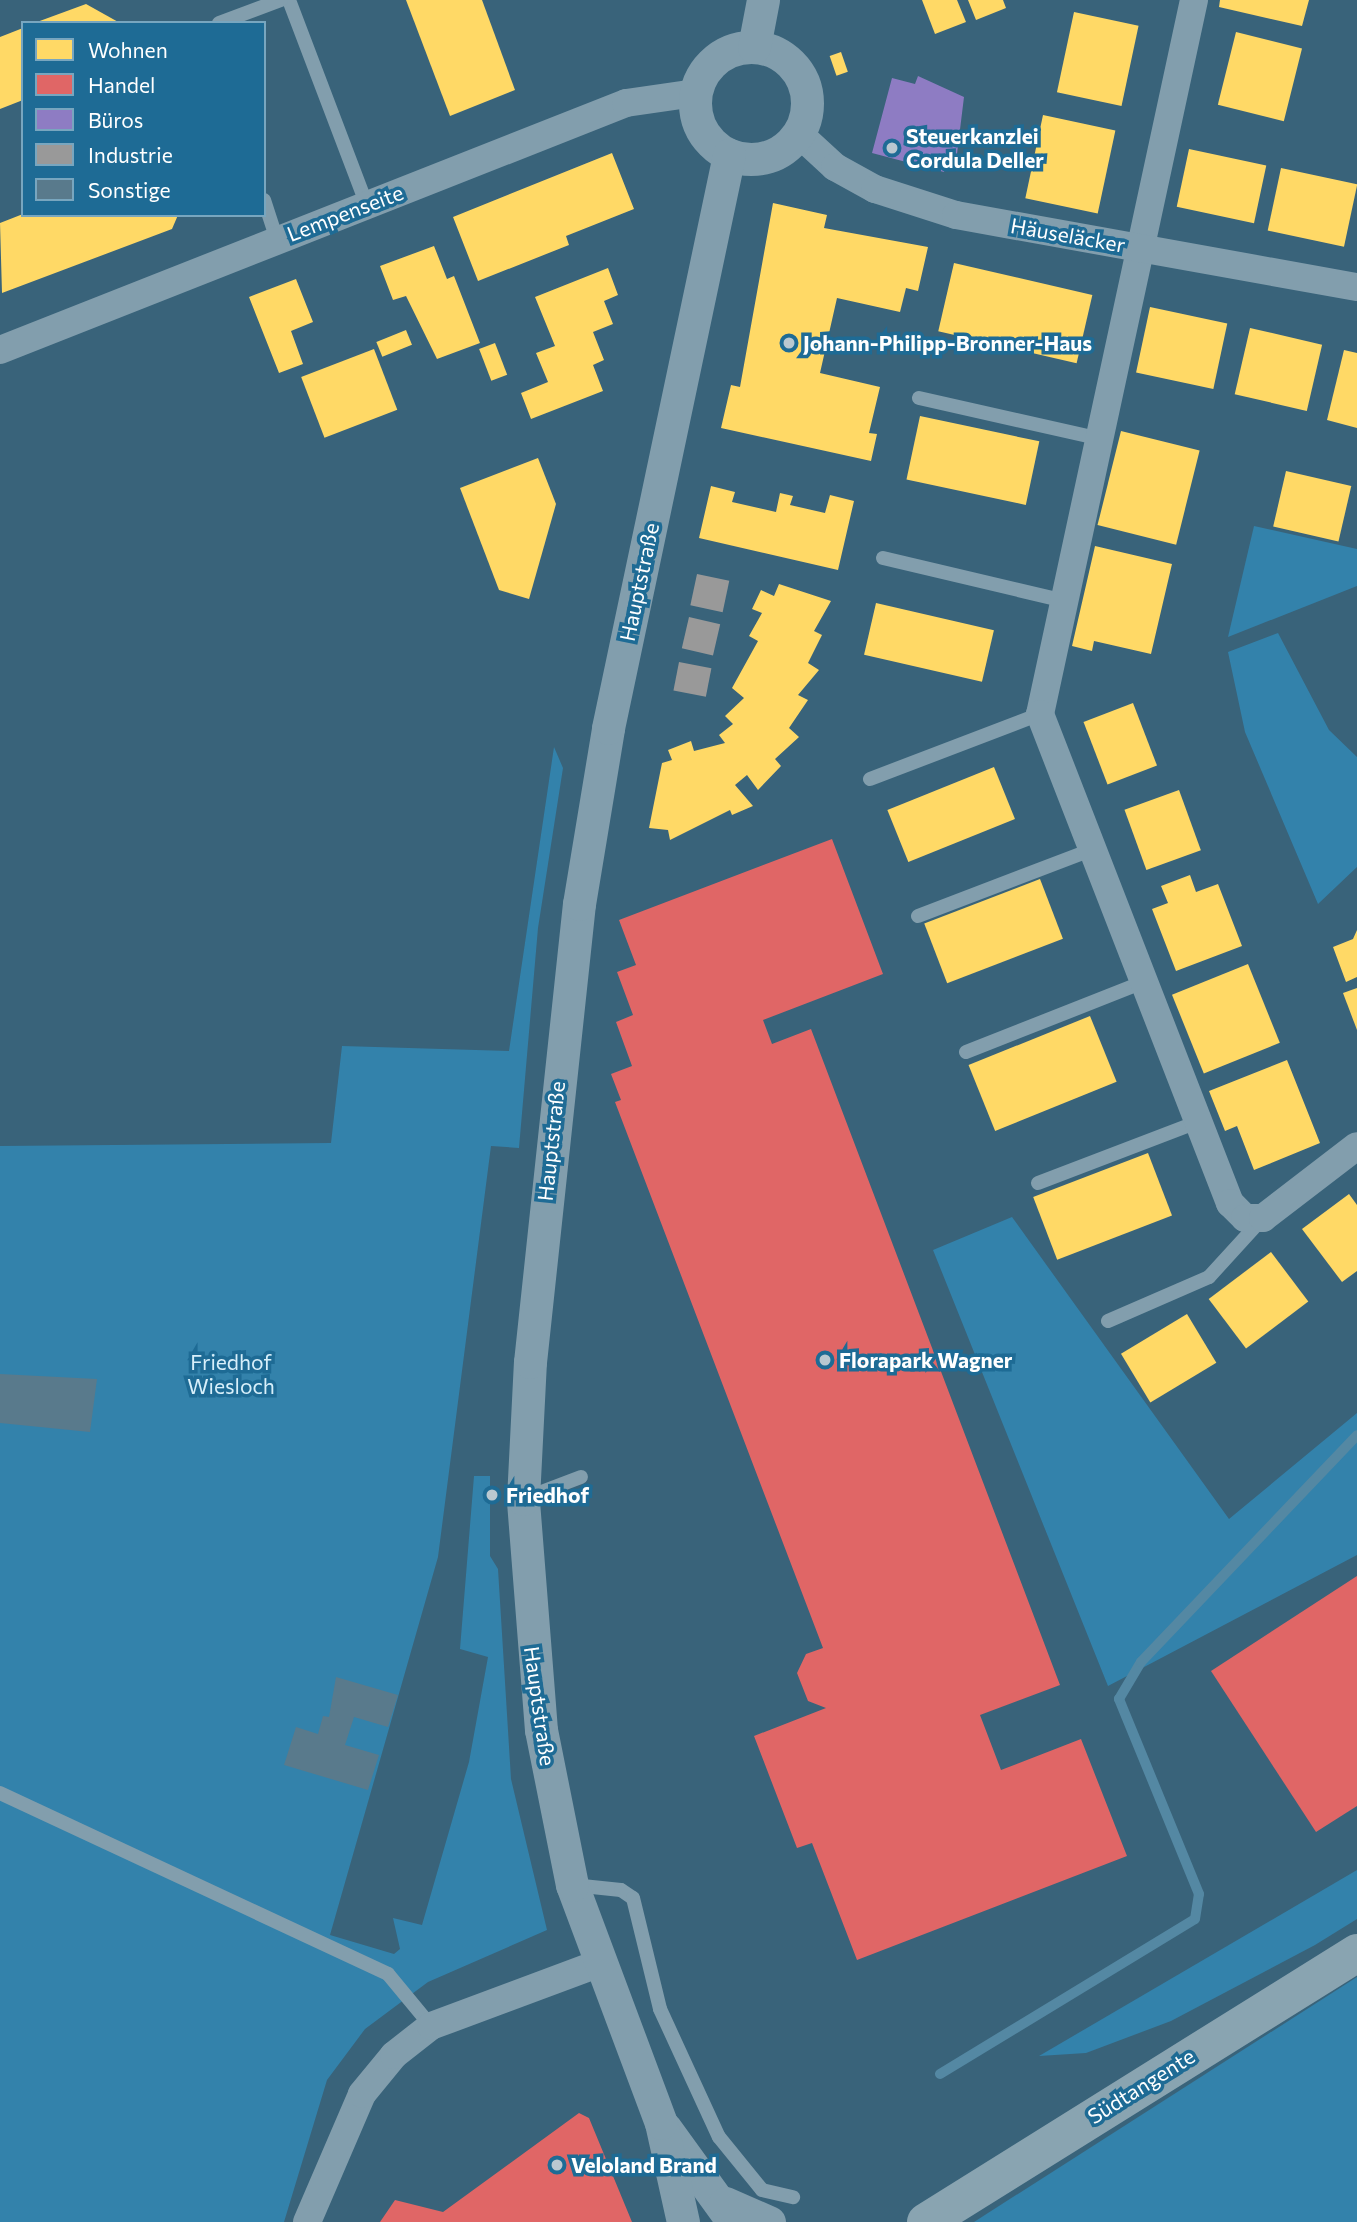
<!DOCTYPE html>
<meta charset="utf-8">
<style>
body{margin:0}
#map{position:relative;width:1357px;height:2222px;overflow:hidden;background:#39637a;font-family:Commissioner,sans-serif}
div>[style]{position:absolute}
.green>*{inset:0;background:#3382ab}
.homes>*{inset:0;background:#ffd966;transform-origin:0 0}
.shops>*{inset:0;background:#e06666}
.offices>*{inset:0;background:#8e7cc3}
.industry>*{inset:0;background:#999;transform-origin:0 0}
.stream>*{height:10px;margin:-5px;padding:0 5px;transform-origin:5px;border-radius:5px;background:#5488a3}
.building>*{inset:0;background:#597a8c}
.service>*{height:14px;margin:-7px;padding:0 7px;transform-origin:7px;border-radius:7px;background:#829ead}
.minor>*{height:28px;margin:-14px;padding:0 14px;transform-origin:14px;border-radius:14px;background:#829ead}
.tertiary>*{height:33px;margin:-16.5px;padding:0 16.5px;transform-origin:16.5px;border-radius:16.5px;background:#829ead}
.tertiary>.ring{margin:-16.5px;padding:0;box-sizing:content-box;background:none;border:33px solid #829ead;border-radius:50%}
.secondary>*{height:38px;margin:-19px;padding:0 19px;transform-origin:19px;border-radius:19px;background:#89a4b1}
.dots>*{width:19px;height:19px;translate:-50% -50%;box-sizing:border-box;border:4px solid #1e6b95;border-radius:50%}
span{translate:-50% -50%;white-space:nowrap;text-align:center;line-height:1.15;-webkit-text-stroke:7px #1e6b95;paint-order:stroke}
.poi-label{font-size:21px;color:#fff;font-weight:700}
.left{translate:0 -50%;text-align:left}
.street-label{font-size:21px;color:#fff}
.park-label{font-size:21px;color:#d7effa}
.legend{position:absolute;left:21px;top:21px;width:245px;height:196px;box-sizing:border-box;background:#1e6b95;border:2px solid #78a6bf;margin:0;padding:9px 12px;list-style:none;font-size:21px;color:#fff}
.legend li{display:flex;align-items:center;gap:14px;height:35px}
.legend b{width:35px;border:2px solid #78a6bf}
</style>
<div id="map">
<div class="green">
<div style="clip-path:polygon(1254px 526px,1357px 549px,1357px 586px,1228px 637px)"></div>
<div style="clip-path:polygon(1278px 633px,1329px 730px,1357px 757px,1357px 867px,1318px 904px,1245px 732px,1228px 652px)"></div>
<div style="clip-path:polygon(554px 747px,563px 768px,538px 928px,519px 1148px,491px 1146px,438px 1557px,330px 1935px,394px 1954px,400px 1949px,393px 1918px,422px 1925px,469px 1762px,488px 1657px,460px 1649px,474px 1476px,490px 1476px,490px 1556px,498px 1569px,511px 1779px,547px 1930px,428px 1982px,365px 2029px,327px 2080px,284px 2222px,0 2222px,0 1146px,331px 1143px,342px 1046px,509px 1051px)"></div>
<div style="clip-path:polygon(1012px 1217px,1229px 1519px,1357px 1413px,1357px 1555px,1108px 1686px,933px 1250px)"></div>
<div style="clip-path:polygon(1357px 1870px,1357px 1919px,1315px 1945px,1171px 2021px,1086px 2053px,1039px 2056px)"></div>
<div style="clip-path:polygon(1357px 1977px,1357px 2222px,974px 2222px)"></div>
</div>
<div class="homes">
<div style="clip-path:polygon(406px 0,482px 0,515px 90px,450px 116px)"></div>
<div style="clip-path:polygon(922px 0,957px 0,966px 22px,935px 34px)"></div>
<div style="clip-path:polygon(968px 0,1003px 0,1006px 8px,976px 20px)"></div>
<div style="clip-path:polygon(1220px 0,1309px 0,1302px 26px,1219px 7px)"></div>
<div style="clip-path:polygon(86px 4px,120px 23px,37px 23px,37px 22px)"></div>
<div style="left:1074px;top:12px;width:66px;height:82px;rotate:12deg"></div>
<div style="clip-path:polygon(23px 28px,23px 100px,0 109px,0 37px)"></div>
<div style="left:1236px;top:32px;width:68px;height:75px;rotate:14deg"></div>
<div style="left:841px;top:52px;width:21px;height:12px;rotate:71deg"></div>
<div style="left:1043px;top:115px;width:74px;height:85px;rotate:12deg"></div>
<div style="left:1189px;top:149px;width:79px;height:59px;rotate:12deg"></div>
<div style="clip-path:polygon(612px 153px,634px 209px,566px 236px,569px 245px,478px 281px,453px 217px)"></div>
<div style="left:1281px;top:168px;width:78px;height:64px;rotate:12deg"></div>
<div style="clip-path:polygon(773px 203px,827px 215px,824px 228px,928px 247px,918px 291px,906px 288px,900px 312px,837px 298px,820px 373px,880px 387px,869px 433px,877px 434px,871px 461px,721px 428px,731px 385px,740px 387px)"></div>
<div style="clip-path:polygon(23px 214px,23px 215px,178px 215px,172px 229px,2px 293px,0 223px)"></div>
<div style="clip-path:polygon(434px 246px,447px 279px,454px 276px,480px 343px,437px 359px,406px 296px,393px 300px,380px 266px)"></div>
<div style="left:954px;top:263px;width:142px;height:70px;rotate:13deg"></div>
<div style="clip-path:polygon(608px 268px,618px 295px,604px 301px,613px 324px,593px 332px,604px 360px,593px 365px,603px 391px,531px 419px,521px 393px,548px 382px,536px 353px,555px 346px,535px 297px)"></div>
<div style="clip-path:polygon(296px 279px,313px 322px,291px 331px,303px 364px,279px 373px,249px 297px)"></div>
<div style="left:1150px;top:307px;width:79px;height:67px;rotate:12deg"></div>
<div style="left:1250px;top:328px;width:74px;height:68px;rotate:13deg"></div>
<div style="left:406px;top:330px;width:16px;height:32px;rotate:68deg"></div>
<div style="left:495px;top:343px;width:34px;height:17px;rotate:69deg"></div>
<div style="left:374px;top:349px;width:65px;height:78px;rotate:69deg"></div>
<div style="clip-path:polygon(1344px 350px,1357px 353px,1357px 428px,1327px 420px)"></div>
<div style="left:920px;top:416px;width:122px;height:65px;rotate:12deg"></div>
<div style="left:1121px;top:431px;width:81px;height:97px;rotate:14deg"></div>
<div style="clip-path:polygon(538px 458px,556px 504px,529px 599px,499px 590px,460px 488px)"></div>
<div style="left:1286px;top:471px;width:67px;height:57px;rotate:13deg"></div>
<div style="clip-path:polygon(711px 486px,735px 492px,732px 502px,776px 512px,780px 493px,793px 496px,790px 505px,825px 513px,830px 495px,854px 501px,838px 570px,699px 538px)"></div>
<div style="clip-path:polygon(1095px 546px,1172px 564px,1151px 654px,1094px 641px,1092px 651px,1072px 646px)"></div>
<div style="clip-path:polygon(779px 584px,831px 601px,814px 631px,822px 635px,808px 663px,819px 670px,798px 695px,808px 700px,789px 728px,799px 737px,775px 759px,781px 766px,758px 790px,747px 775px,735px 785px,753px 806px,732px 815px,730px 810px,670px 840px,668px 830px,649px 828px,662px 763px,672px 760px,668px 750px,691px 741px,694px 751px,725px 743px,719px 735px,733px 724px,725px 716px,744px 698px,732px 688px,758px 641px,749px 636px,762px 613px,752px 609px,761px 590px,774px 596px)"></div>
<div style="left:876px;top:603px;width:121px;height:53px;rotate:13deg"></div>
<div style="left:1133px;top:703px;width:67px;height:53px;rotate:69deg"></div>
<div style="left:994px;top:767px;width:56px;height:115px;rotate:68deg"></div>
<div style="left:1179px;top:790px;width:64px;height:58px;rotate:70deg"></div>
<div style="clip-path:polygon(1190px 875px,1196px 892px,1218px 884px,1242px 946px,1176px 971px,1152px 909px,1168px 903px,1161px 886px)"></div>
<div style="left:1040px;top:879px;width:64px;height:124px;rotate:69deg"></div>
<div style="clip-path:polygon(1357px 930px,1357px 977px,1346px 982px,1333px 947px,1353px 939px)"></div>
<div style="left:1248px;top:964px;width:85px;height:82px;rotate:68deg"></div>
<div style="clip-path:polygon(1357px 988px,1357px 1030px,1343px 993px)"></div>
<div style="left:1090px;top:1016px;width:71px;height:131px;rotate:68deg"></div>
<div style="clip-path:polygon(1287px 1060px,1320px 1143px,1254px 1170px,1237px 1126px,1225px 1131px,1209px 1091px)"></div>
<div style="left:1148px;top:1153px;width:67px;height:123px;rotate:69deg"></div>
<div style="clip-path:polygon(1349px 1194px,1357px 1205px,1357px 1271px,1342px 1282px,1302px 1229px)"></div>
<div style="left:1271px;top:1252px;width:62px;height:78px;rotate:53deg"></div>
<div style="left:1187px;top:1314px;width:57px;height:77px;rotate:59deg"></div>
</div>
<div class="shops">
<div style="clip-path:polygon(832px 839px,883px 974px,763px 1020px,772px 1044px,811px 1029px,1060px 1685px,980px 1715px,1001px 1770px,1081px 1739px,1127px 1856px,857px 1960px,812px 1843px,797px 1848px,754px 1736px,826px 1708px,808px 1701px,797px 1673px,806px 1654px,823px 1648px,615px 1102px,621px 1100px,611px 1074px,632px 1066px,616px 1022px,633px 1015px,617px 972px,636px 965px,619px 920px)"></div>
<div style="clip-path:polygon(1357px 1576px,1357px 1806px,1316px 1832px,1211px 1671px)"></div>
<div style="clip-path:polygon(579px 2113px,589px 2118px,632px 2222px,380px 2222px,395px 2200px,443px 2212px)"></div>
</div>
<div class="offices">
<div style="clip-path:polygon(918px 76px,964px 97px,957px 154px,949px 152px,944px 172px,872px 153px,892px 78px,915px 84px)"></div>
</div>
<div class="industry">
<div style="left:697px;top:574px;width:33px;height:32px;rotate:12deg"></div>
<div style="left:689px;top:617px;width:32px;height:32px;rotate:13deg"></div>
<div style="left:679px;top:662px;width:33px;height:29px;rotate:11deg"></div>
</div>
<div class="stream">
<div style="left:940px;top:2074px;width:298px;rotate:-31.3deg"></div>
<div style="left:1195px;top:1919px;width:25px;rotate:-81deg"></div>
<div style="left:1199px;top:1894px;width:211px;rotate:-112.3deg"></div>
<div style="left:1119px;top:1699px;width:43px;rotate:-59.3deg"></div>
<div style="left:1141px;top:1662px;width:313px;rotate:-46.4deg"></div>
</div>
<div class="building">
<div style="clip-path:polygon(0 1374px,97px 1379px,90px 1432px,0 1423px)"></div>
<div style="clip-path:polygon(336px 1677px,398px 1695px,388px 1727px,354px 1717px,345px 1745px,379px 1755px,368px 1790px,284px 1765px,296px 1727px,318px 1734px,323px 1716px,329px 1717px)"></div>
</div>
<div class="service">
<div style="left:289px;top:0;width:219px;rotate:69.2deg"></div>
<div style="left:219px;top:23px;width:66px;rotate:-20.4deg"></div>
<div style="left:264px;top:200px;width:42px;rotate:72deg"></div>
<div style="left:919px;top:398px;width:181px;rotate:12.7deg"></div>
<div style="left:883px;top:558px;width:182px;rotate:13.3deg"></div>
<div style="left:870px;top:779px;width:182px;rotate:-20.9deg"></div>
<div style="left:918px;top:916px;width:185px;rotate:-20.9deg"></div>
<div style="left:966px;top:1052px;width:188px;rotate:-21.5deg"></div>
<div style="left:1038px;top:1183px;width:168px;rotate:-20.9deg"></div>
<div style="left:1108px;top:1321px;width:110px;rotate:-23.5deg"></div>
<div style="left:1209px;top:1277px;width:77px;rotate:-47.6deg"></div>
<div style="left:523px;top:1499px;width:62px;rotate:-20.8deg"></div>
<div style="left:0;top:1793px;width:428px;rotate:25deg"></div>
<div style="left:388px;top:1974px;width:67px;rotate:50.4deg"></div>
<div style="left:573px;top:1885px;width:48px;rotate:5.9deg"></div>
<div style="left:621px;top:1890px;width:14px;rotate:34deg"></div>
<div style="left:633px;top:1898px;width:114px;rotate:76.3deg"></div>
<div style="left:660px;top:2009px;width:141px;rotate:65.3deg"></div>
<div style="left:719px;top:2137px;width:68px;rotate:50.9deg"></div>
<div style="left:762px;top:2190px;width:32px;rotate:13deg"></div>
</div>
<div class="minor">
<div style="left:1194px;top:0;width:730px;rotate:102.17deg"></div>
<div style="left:1040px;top:714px;width:525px;rotate:68.77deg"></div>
<div style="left:1230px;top:1203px;width:21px;rotate:45deg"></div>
<div style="left:1245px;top:1218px;width:18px"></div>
<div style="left:1263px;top:1218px;width:118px;rotate:-37.5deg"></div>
<div style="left:798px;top:133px;width:50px;rotate:42.6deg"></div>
<div style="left:835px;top:167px;width:46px;rotate:28.8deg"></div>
<div style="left:875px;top:189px;width:85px;rotate:17.8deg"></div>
<div style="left:956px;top:215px;width:407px;rotate:10.2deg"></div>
<div style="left:0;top:350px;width:673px;rotate:-21.53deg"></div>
<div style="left:626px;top:103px;width:70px;rotate:-8.2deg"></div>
<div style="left:307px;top:2222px;width:139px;rotate:-66.7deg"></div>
<div style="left:362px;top:2094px;width:50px;rotate:-50.6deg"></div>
<div style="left:394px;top:2055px;width:47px;rotate:-38.1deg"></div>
<div style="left:431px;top:2026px;width:178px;rotate:-20.4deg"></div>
</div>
<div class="tertiary">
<div class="ring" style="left:695px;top:47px;width:79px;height:79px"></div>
<div style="left:754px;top:47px;width:48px;rotate:-79.2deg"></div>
<div style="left:665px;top:2128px;width:116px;rotate:54.1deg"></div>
<div style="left:725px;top:2203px;width:48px;rotate:23.4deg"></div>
<div style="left:683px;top:2222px;width:101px;rotate:-102.5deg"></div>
<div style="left:661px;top:2123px;width:254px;rotate:-110.5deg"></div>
<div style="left:572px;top:1885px;width:158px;rotate:-101.3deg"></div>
<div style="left:541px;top:1730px;width:232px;rotate:-94.5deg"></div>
<div style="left:523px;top:1499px;width:137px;rotate:-87.1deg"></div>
<div style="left:530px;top:1362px;width:461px;rotate:-83.9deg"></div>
<div style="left:579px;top:904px;width:178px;rotate:-80.6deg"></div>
<div style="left:608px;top:728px;width:586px;rotate:-78.08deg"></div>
</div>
<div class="secondary">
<div style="left:926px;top:2222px;width:508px;rotate:-31.97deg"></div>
</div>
<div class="dots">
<div style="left:892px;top:148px;background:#bac8d0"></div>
<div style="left:789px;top:343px;background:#bac8d0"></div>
<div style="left:825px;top:1360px;background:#bac8d0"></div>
<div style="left:492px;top:1495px;background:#bac8d0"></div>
<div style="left:557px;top:2165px;background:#bac8d0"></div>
</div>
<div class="poi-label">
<span class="left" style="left:906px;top:148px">Steuerkanzlei<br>Cordula Deller</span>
<span class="left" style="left:803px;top:343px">Johann-Philipp-Bronner-Haus</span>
<span class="left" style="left:839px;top:1360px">Florapark Wagner</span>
<span class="left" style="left:506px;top:1495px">Friedhof</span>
<span class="left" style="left:571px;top:2165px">Veloland Brand</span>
</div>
<div class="street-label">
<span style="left:345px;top:213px;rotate:-21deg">Lempenseite</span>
<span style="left:1068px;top:235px;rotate:10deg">Häuseläcker</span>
<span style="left:639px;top:582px;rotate:-78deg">Hauptstraße</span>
<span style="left:551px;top:1141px;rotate:-84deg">Hauptstraße</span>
<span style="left:540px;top:1706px;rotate:82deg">Hauptstraße</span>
<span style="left:1141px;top:2086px;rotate:-32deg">Südtangente</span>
</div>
<div class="park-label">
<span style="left:231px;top:1374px">Friedhof<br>Wiesloch</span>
</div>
<ul class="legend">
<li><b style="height:19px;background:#ffd966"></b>Wohnen</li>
<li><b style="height:19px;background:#e06666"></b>Handel</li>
<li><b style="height:19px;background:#8e7cc3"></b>Büros</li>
<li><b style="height:19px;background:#999"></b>Industrie</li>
<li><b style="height:19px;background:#597a8c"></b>Sonstige</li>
</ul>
</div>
